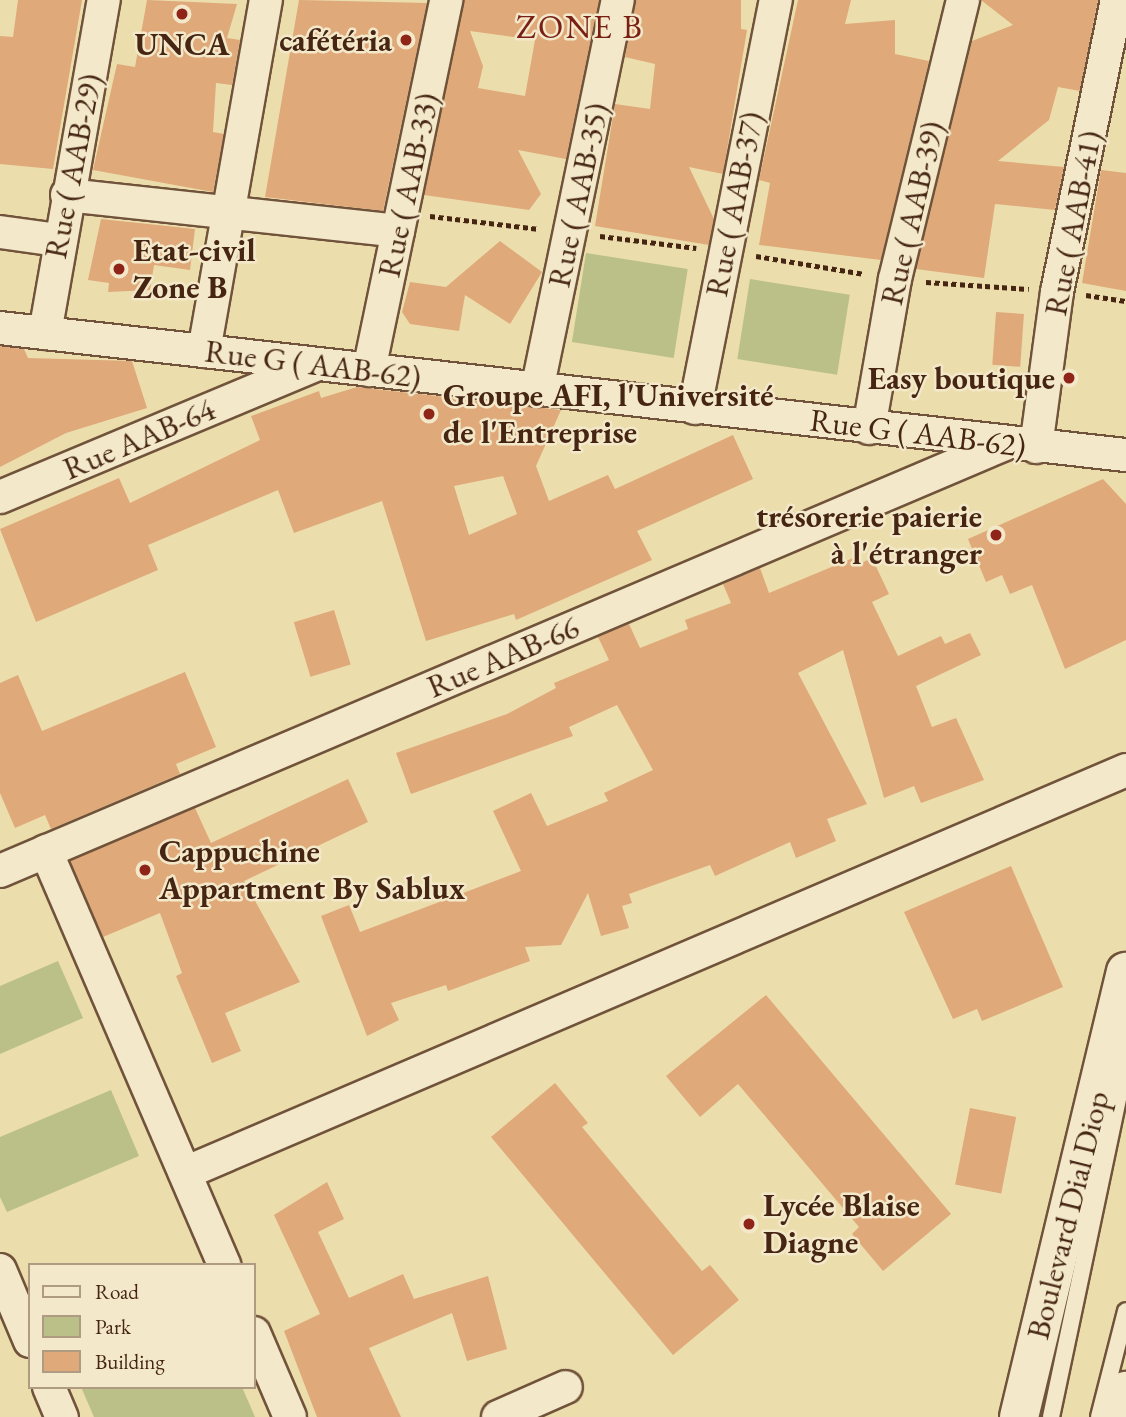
<!DOCTYPE html>
<meta charset="utf-8">
<style>
body{margin:0}
#map{position:relative;width:1126px;height:1417px;overflow:hidden;background:#ecddad;font-family:"EB Garamond",serif}
div>[style]{position:absolute}
.green>*{inset:0;background:#bac088;transform-origin:0 0}
.building>*{inset:0;background:#dfa97a;transform-origin:0 0}
.path>*{height:4.5px;margin-top:-2.25px;transform-origin:0;background:repeating-linear-gradient(90deg,#462513 0 5px,transparent 0 8.5px)}
.roads{filter:drop-shadow(2px 0 #70533a) drop-shadow(-2px 0 #70533a) drop-shadow(0 2px #70533a) drop-shadow(0 -2px #70533a)}
.service>*{height:16px;margin:-8px;padding:0 8px;transform-origin:8px;border-radius:8px;background:#f3e9ca}
.minor>*{height:32px;margin:-16px;padding:0 16px;transform-origin:16px;border-radius:16px;background:#f3e9ca}
.tertiary>*{height:38px;margin:-19px;padding:0 19px;transform-origin:19px;border-radius:19px;background:#f3e9ca}
.secondary>*{height:38px;margin:-19px;padding:0 19px;transform-origin:19px;border-radius:19px;background:#f3e9ca}
.dots>*{width:19px;height:19px;translate:-50% -50%;box-sizing:border-box;border:4px solid #f3e9ca;border-radius:50%}
span{translate:-50% -50%;white-space:nowrap;text-align:center;line-height:1.15;-webkit-text-stroke:5px #f3e9ca;paint-order:stroke}
.poi-label{font-size:32px;color:#462513;font-weight:700}
.right{translate:-100% -50%;text-align:right}
.left{translate:0 -50%;text-align:left}
.street-label{font-size:32px;color:#462513}
.neighbourhood-label{font-size:33px;color:#7a1f14;letter-spacing:2px}
.legend{position:absolute;left:28px;top:1263px;width:228px;height:126px;box-sizing:border-box;background:#f3e9ca;border:2px solid #ae9b81;margin:0;padding:9px 12px;list-style:none;font-size:21px;color:#462513}
.legend li{display:flex;align-items:center;gap:14px;height:35px}
.legend b{width:35px;border:2px solid #ae9b81}
</style>
<div id="map">
<div class="green">
<div style="left:586px;top:253px;width:103px;height:90px;rotate:9deg"></div>
<div style="left:750px;top:279px;width:101px;height:81px;rotate:9deg"></div>
<div style="clip-path:polygon(58px 961px,83px 1018px,0 1054px,0 986px)"></div>
<div style="clip-path:polygon(111px 1090px,139px 1156px,7px 1212px,0 1197px,0 1137px)"></div>
<div style="clip-path:polygon(81px 1387px,242px 1387px,255px 1417px,94px 1417px)"></div>
</div>
<div class="building">
<div style="clip-path:polygon(18px 0,82px 0,53px 169px,0 164px,0 36px,13px 37px)"></div>
<div style="clip-path:polygon(147px 0,237px 4px,227px 38px,240px 40px,232px 85px,216px 83px,213px 132px,224px 134px,213px 192px,93px 170px,117px 64px,135px 67px)"></div>
<div style="clip-path:polygon(299px 0,427px 3px,383px 211px,265px 197px)"></div>
<div style="clip-path:polygon(evenodd,464px 0,599px 0,566px 159px,518px 150px,541px 194px,529px 210px,424px 195px,464px 0,470px 31px,535px 40px,525px 96px,478px 88px,483px 66px,470px 31px)"></div>
<div style="clip-path:polygon(636px 0,741px 0,741px 29px,747px 30px,723px 174px,689px 167px,714px 219px,709px 245px,595px 226px,615px 104px,650px 109px,655px 64px,625px 57px)"></div>
<div style="clip-path:polygon(798px 0,851px 0,845px 24px,895px 20px,895px 54px,929px 61px,881px 260px,759px 245px,770px 183px,759px 180px)"></div>
<div style="clip-path:polygon(981px 0,1098px 0,1080px 91px,1058px 87px,1049px 120px,998px 161px,1064px 167px,1055px 210px,995px 204px,984px 278px,916px 269px,972px 41px,1013px 25px)"></div>
<div style="clip-path:polygon(1101px 170px,1126px 173px,1126px 291px,1082px 283px)"></div>
<div style="clip-path:polygon(101px 219px,195px 229px,190px 270px,154px 265px,150px 290px,108px 292px,109px 283px,88px 280px)"></div>
<div style="clip-path:polygon(500px 241px,542px 272px,510px 324px,465px 295px,459px 331px,410px 324px,402px 312px,410px 282px,446px 287px)"></div>
<div style="left:996px;top:312px;width:28px;height:53px;rotate:4deg"></div>
<div style="clip-path:polygon(0 346px,24px 349px,28px 358px,132px 361px,147px 408px,66px 433px,0 467px)"></div>
<div style="clip-path:polygon(evenodd,357px 387px,561px 410px,536px 466px,549px 501px,608px 475px,615px 489px,733px 435px,753px 479px,637px 531px,652px 560px,516px 620px,514px 614px,426px 641px,382px 501px,294px 533px,278px 490px,148px 545px,158px 570px,36px 622px,0 529px,119px 478px,130px 503px,260px 440px,251px 416px,319px 391px,321px 398px,357px 387px,503px 476px,517px 514px,469px 535px,454px 486px,503px 476px)"></div>
<div style="clip-path:polygon(1103px 479px,1126px 504px,1126px 640px,1065px 669px,1032px 585px,1010px 594px,1002px 575px,986px 582px,968px 539px)"></div>
<div style="clip-path:polygon(858px 556px,861px 563px,872px 558px,889px 594px,872px 602px,898px 656px,941px 636px,945px 644px,970px 633px,981px 655px,916px 686px,932px 727px,956px 718px,984px 780px,921px 803px,914px 786px,884px 798px,843px 650px,798px 673px,867px 804px,827px 819px,836px 841px,796px 858px,790px 842px,715px 876px,710px 865px,629px 894px,632px 903px,622px 906px,629px 928px,601px 936px,588px 893px,561px 945px,525px 947px,530px 961px,448px 991px,446px 985px,391px 1003px,399px 1020px,367px 1036px,321px 916px,349px 905px,360px 932px,521px 871px,493px 811px,531px 793px,547px 826px,608px 801px,604px 793px,653px 770px,617px 705px,569px 727px,573px 736px,411px 794px,396px 753px,507px 714px,556px 688px,554px 683px,609px 660px,598px 637px,606px 633px,629px 624px,640px 648px,688px 629px,685px 620px,731px 603px,723px 584px,760px 568px,769px 593px)"></div>
<div style="left:334px;top:610px;width:57px;height:42px;rotate:73deg"></div>
<div style="clip-path:polygon(185px 672px,216px 747px,176px 764px,180px 774px,51px 829px,45px 815px,15px 828px,0 793px,0 683px,18px 675px,42px 731px)"></div>
<div style="clip-path:polygon(348px 779px,368px 822px,244px 881px,300px 982px,225px 1013px,241px 1051px,212px 1063px,176px 976px,182px 973px,160px 913px,103px 937px,70px 861px,195px 808px,211px 843px)"></div>
<div style="clip-path:polygon(1011px 866px,1063px 987px,982px 1021px,977px 1009px,953px 1019px,904px 912px)"></div>
<div style="clip-path:polygon(766px 995px,951px 1214px,883px 1271px,852px 1234px,859px 1227px,738px 1084px,700px 1117px,666px 1076px)"></div>
<div style="clip-path:polygon(555px 1083px,588px 1123px,582px 1127px,702px 1271px,710px 1265px,739px 1300px,673px 1355px,491px 1137px)"></div>
<div style="left:970px;top:1108px;width:47px;height:78px;rotate:11deg"></div>
<div style="clip-path:polygon(327px 1182px,344px 1219px,318px 1232px,349px 1298px,403px 1274px,414px 1299px,488px 1276px,507px 1349px,467px 1361px,452px 1313px,369px 1348px,401px 1417px,317px 1417px,284px 1331px,320px 1314px,274px 1215px)"></div>
</div>
<div class="path">
<div style="left:430px;top:216px;width:110px;rotate:6.8deg"></div>
<div style="left:600px;top:236px;width:97px;rotate:7.1deg"></div>
<div style="left:756px;top:256px;width:110px;rotate:9.4deg"></div>
<div style="left:926px;top:282px;width:103px;rotate:3.9deg"></div>
<div style="left:1086px;top:295px;width:40px;rotate:8.5deg"></div>
</div>
<div class="roads">
<div class="service">
<div style="left:1051px;top:1417px;width:365px;rotate:-78.1deg"></div>
<div style="left:1099px;top:1417px;width:109px;rotate:-75.7deg"></div>
</div>
<div class="minor">
<div style="left:67px;top:195px;width:333px;rotate:6.2deg"></div>
<div style="left:0;top:232px;width:59px;rotate:7.9deg"></div>
<div style="left:0;top:328px;width:1133px;rotate:6.44deg"></div>
<div style="left:45px;top:333px;width:338px;rotate:-80deg"></div>
<div style="left:204px;top:351px;width:356px;rotate:-80deg"></div>
<div style="left:369px;top:370px;width:378px;rotate:-78.2deg"></div>
<div style="left:537px;top:390px;width:398px;rotate:-78.3deg"></div>
<div style="left:695px;top:408px;width:416px;rotate:-78.8deg"></div>
<div style="left:869px;top:428px;width:151px;rotate:-80.1deg"></div>
<div style="left:895px;top:279px;width:287px;rotate:-76.3deg"></div>
<div style="left:1036px;top:447px;width:156px;rotate:-82.3deg"></div>
<div style="left:1057px;top:292px;width:298px;rotate:-78.4deg"></div>
<div style="left:0;top:497px;width:342px;rotate:-22.7deg"></div>
<div style="left:46px;top:851px;width:451px;rotate:66.7deg"></div>
<div style="left:0;top:871px;width:1092px;rotate:-23.02deg"></div>
<div style="left:185px;top:1173px;width:1024px;rotate:-23.18deg"></div>
<div style="left:0;top:1270px;width:77px;rotate:67.1deg"></div>
<div style="left:254px;top:1333px;width:91px;rotate:66.8deg"></div>
<div style="left:49px;top:1387px;width:33px;rotate:67deg"></div>
<div style="left:498px;top:1417px;width:74px;rotate:-23.8deg"></div>
</div>
<div class="tertiary">
<div style="left:1019px;top:1417px;width:458px;rotate:-76.5deg"></div>
</div>
<div class="secondary">
<div style="left:1120px;top:1417px;width:27px;rotate:-77deg"></div>
</div>
</div>
<div class="dots">
<div style="left:182px;top:14px;background:#8f2418"></div>
<div style="left:406px;top:40px;background:#8f2418"></div>
<div style="left:119px;top:269px;background:#8f2418"></div>
<div style="left:1069px;top:378px;background:#8f2418"></div>
<div style="left:429px;top:414px;background:#8f2418"></div>
<div style="left:996px;top:535px;background:#8f2418"></div>
<div style="left:145px;top:870px;background:#8f2418"></div>
<div style="left:749px;top:1224px;background:#8f2418"></div>
</div>
<div class="poi-label">
<span class="right" style="left:392px;top:40px">cafétéria</span>
<span style="left:182px;top:44px">UNCA</span>
<span class="left" style="left:133px;top:269px">Etat-civil<br>Zone B</span>
<span class="right" style="left:1055px;top:378px">Easy boutique</span>
<span class="left" style="left:443px;top:414px">Groupe AFI, l'Université<br>de l'Entreprise</span>
<span class="right" style="left:982px;top:535px">trésorerie paierie<br>à l'étranger</span>
<span class="left" style="left:159px;top:870px">Cappuchine<br>Appartment By Sablux</span>
<span class="left" style="left:763px;top:1224px">Lycée Blaise<br>Diagne</span>
</div>
<div class="street-label">
<span style="left:73px;top:166px;rotate:-79deg">Rue ( AAB-29)</span>
<span style="left:408px;top:185px;rotate:-78deg">Rue ( AAB-33)</span>
<span style="left:578px;top:195px;rotate:-78deg">Rue ( AAB-35)</span>
<span style="left:734px;top:204px;rotate:-79deg">Rue ( AAB-37)</span>
<span style="left:912px;top:213px;rotate:-77deg">Rue ( AAB-39)</span>
<span style="left:1073px;top:223px;rotate:-79deg">Rue ( AAB-41)</span>
<span style="left:313px;top:364px;rotate:7deg">Rue G ( AAB-62)</span>
<span style="left:918px;top:433px;rotate:7deg">Rue G ( AAB-62)</span>
<span style="left:139px;top:439px;rotate:-23deg">Rue AAB-64</span>
<span style="left:503px;top:657px;rotate:-23deg">Rue AAB-66</span>
<span style="left:1068px;top:1215px;rotate:-76deg">Boulevard Dial Diop</span>
</div>
<div class="neighbourhood-label">
<span style="left:580px;top:27px">ZONE B</span>
</div>
<ul class="legend">
<li><b style="height:9px;background:#f3e9ca"></b>Road</li>
<li><b style="height:19px;background:#bac088"></b>Park</li>
<li><b style="height:19px;background:#dfa97a"></b>Building</li>
</ul>
</div>
